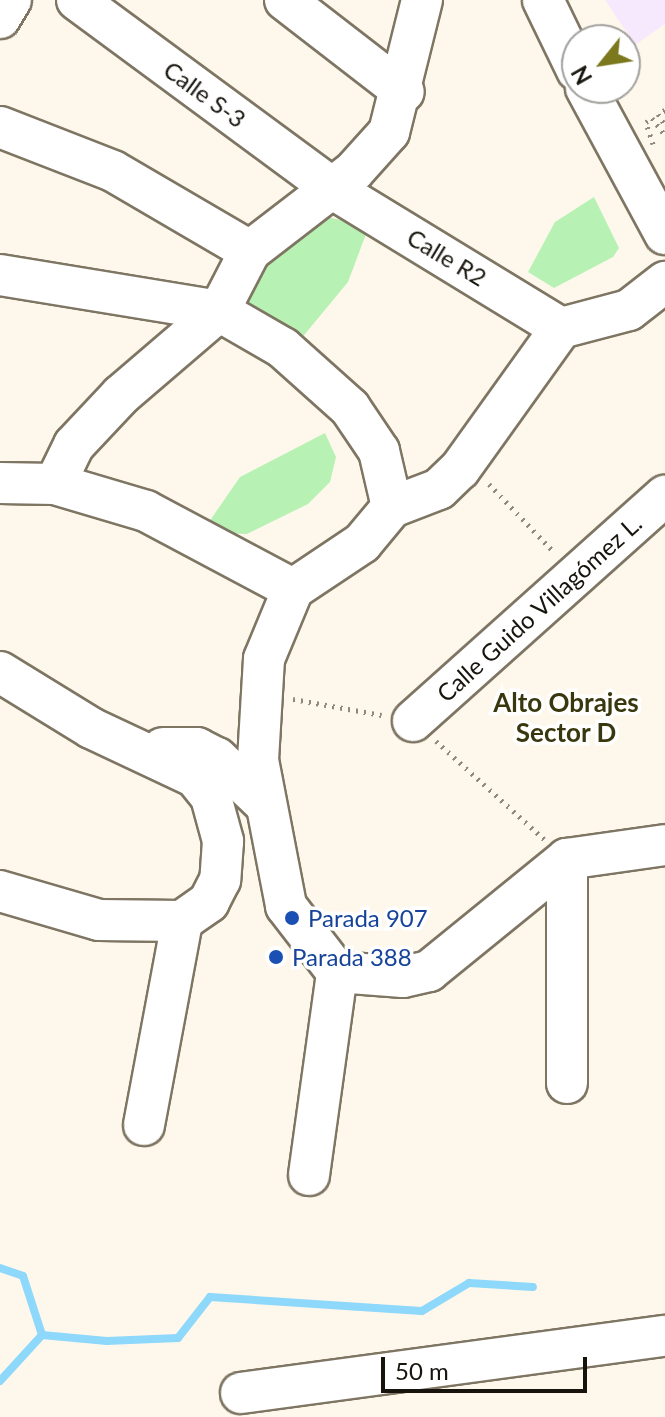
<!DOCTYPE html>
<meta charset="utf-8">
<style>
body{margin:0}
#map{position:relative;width:665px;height:1417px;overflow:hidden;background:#fef8ec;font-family:Lato,sans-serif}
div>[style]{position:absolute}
.industrial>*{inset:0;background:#f7e9fd}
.green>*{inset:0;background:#b7f1b3}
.stream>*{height:8px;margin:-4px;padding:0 4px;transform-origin:4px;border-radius:4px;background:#8dd8fb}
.path>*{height:5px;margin-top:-2.5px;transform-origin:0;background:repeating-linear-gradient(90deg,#8e8980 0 2px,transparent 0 8px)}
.roads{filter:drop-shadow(2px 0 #7e7563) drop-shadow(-2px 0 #7e7563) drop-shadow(0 2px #7e7563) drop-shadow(0 -2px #7e7563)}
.minor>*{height:40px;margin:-20px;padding:0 20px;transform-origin:20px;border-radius:20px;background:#fff}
.dots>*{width:22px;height:22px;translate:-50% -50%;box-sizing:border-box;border:4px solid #fff;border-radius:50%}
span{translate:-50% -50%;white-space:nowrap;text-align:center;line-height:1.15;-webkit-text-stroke:7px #fff;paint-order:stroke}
.street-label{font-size:24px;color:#17140d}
.transit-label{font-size:24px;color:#164399}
.left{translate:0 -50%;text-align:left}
.neighbourhood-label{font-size:26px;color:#39370d;font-weight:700}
.north{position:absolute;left:561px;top:24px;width:80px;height:80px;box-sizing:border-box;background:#fff;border:2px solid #a2a19e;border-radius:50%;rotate:240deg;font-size:22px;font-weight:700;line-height:32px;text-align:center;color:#17140d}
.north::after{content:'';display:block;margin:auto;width:28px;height:36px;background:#7c781d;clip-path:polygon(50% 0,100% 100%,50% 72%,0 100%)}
.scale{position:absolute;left:381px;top:1357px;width:206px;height:36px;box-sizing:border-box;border:4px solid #17140d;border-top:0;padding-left:10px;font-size:24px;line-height:28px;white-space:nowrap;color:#17140d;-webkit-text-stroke:6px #fff;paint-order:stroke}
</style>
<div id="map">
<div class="industrial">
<div style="clip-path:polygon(605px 0,665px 0,665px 24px,635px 45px)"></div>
</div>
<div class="green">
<div style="clip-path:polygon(594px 197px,619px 248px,613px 257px,554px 288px,528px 272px,555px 222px)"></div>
<div style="clip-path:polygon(313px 214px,369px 226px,348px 282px,300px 340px,232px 307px,238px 274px)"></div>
<div style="clip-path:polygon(325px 433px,336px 457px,330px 482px,308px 504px,247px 534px,202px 532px,240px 477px)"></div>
</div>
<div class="stream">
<div style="left:0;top:1268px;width:24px;rotate:19deg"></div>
<div style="left:23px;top:1276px;width:62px;rotate:72.1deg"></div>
<div style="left:42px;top:1335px;width:65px;rotate:5.3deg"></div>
<div style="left:107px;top:1341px;width:71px;rotate:-2.4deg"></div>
<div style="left:178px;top:1338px;width:52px;rotate:-52deg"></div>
<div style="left:210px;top:1297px;width:212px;rotate:3.8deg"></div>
<div style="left:422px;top:1311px;width:55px;rotate:-30.8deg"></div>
<div style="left:469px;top:1283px;width:64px;rotate:3.6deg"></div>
<div style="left:0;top:1381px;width:62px;rotate:-47.6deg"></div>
</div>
<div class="path">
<div style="left:665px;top:110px;width:8px;rotate:150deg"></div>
<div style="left:658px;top:114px;width:13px;rotate:58deg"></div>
<div style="left:653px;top:144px;width:23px;rotate:-108deg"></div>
<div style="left:646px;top:122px;width:7px;rotate:-34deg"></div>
<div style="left:652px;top:118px;width:21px;rotate:53deg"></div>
<div style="left:489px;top:484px;width:94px;rotate:46.3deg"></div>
<div style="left:293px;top:699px;width:90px;rotate:10.2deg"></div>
<div style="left:436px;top:741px;width:146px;rotate:42.2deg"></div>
</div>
<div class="roads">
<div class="minor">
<div style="left:77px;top:0;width:318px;rotate:36.4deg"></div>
<div style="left:333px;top:189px;width:267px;rotate:31.4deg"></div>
<div style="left:285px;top:0;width:150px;rotate:37.7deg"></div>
<div style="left:422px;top:0;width:136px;rotate:104deg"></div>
<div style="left:389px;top:132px;width:52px;rotate:131.9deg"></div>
<div style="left:354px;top:171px;width:131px;rotate:142.4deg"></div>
<div style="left:250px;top:251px;width:68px;rotate:117.3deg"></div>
<div style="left:219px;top:311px;width:74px;rotate:30deg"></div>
<div style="left:283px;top:348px;width:90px;rotate:41.8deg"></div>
<div style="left:350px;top:408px;width:52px;rotate:56deg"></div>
<div style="left:379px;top:451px;width:57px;rotate:76.9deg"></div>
<div style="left:392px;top:507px;width:47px;rotate:129.8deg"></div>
<div style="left:362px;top:543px;width:83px;rotate:146.3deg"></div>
<div style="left:293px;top:589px;width:76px;rotate:112.5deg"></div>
<div style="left:264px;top:659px;width:101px;rotate:93.4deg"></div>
<div style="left:258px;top:760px;width:149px;rotate:79.1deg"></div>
<div style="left:286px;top:906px;width:83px;rotate:52.3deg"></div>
<div style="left:337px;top:972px;width:66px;rotate:4.3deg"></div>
<div style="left:403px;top:977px;width:27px;rotate:-13deg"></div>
<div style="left:429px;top:971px;width:178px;rotate:-39.1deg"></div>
<div style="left:567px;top:859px;width:99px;rotate:-8.1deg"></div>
<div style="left:543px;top:0;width:78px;rotate:64.1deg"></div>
<div style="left:0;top:18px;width:21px;rotate:-59deg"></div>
<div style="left:586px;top:88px;width:166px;rotate:61.6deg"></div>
<div style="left:0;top:127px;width:121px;rotate:21.3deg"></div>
<div style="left:113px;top:171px;width:159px;rotate:30.3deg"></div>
<div style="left:0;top:275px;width:222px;rotate:9.3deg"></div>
<div style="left:561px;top:328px;width:70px;rotate:-14.8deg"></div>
<div style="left:629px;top:310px;width:46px;rotate:-37.9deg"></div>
<div style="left:0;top:483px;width:55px;rotate:1deg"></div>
<div style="left:55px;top:484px;width:95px;rotate:16.5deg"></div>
<div style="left:146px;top:511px;width:166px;rotate:28deg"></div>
<div style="left:55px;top:484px;width:43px;rotate:-64deg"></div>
<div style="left:74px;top:445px;width:69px;rotate:-46.8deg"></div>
<div style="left:121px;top:395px;width:129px;rotate:-40.6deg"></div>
<div style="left:392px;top:507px;width:50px;rotate:-21deg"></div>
<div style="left:439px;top:489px;width:29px;rotate:-44deg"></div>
<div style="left:460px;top:469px;width:173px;rotate:-54.4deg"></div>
<div style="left:0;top:672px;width:107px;rotate:31.6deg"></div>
<div style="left:91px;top:728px;width:115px;rotate:25.2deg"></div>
<div style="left:195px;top:777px;width:26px;rotate:51deg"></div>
<div style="left:211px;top:797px;width:46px;rotate:74.7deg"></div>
<div style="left:223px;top:841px;width:39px;rotate:94deg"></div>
<div style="left:220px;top:880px;width:25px;rotate:117deg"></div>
<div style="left:209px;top:902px;width:33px;rotate:145deg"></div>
<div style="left:182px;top:921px;width:83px;rotate:-179.3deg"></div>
<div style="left:99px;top:920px;width:103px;rotate:-163.7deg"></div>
<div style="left:413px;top:721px;width:338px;rotate:-41.8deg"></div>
<div style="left:163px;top:748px;width:34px"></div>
<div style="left:197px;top:748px;width:22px;rotate:27deg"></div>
<div style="left:217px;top:758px;width:68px;rotate:43.8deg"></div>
<div style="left:567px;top:859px;width:224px;rotate:90deg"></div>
<div style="left:144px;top:1125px;width:208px;rotate:-79.4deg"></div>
<div style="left:309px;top:1175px;width:205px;rotate:-82.1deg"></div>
<div style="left:241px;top:1393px;width:428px;rotate:-7.7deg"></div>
</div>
</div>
<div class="dots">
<div style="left:292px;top:918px;background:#1a4fb4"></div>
<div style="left:276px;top:957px;background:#1a4fb4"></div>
</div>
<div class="street-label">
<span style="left:205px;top:94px;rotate:36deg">Calle S-3</span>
<span style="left:447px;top:257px;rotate:31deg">Calle R2</span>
<span style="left:539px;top:608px;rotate:-42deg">Calle Guido Villagómez L.</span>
</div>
<div class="transit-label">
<span class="left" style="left:308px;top:918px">Parada 907</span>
<span class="left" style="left:292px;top:957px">Parada 388</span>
</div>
<div class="neighbourhood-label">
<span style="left:566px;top:718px">Alto Obrajes<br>Sector D</span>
</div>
<div class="north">N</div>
<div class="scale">50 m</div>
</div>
